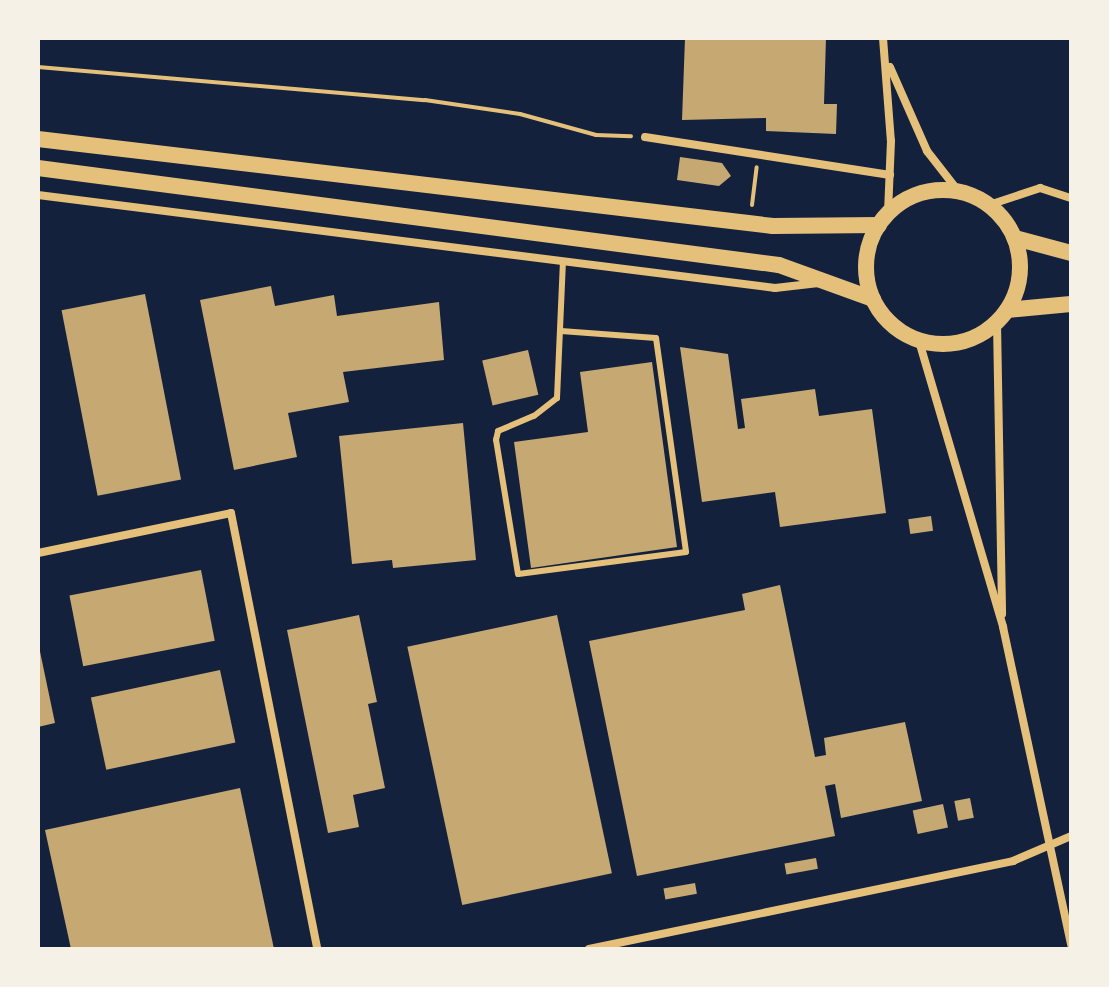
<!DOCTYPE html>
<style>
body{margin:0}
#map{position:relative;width:1109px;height:987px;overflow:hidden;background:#14213d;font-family:"DM Sans",sans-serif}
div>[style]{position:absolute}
.building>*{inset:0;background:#c6a872;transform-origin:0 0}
.path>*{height:4px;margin:-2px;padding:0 2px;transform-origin:2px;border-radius:2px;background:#e5c07b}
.service>*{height:6px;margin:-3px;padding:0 3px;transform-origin:3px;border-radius:3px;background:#e5c07b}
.minor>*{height:8px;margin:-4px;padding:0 4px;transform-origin:4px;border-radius:4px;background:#e5c07b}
.secondary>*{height:16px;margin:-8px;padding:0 8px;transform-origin:8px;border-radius:8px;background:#e5c07b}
.secondary>.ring{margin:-8px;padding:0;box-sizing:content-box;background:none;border:16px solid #e5c07b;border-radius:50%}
span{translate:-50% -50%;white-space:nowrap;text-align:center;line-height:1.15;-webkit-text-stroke:6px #f6f1e7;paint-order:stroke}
.frame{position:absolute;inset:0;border:40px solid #f6f1e7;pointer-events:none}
</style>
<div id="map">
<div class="building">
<div style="clip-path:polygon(685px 38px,826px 38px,824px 104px,837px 104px,836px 134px,766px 131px,766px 118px,682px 120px)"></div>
<div style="clip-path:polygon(680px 157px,722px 163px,731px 176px,719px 186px,677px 180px)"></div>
<div style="clip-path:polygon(271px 286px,275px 306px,334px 295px,337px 316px,439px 302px,444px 360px,343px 372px,349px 402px,288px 413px,297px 457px,234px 470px,200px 300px)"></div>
<div style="left:145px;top:294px;width:189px;height:85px;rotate:79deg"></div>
<div style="clip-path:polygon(680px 347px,728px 354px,738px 429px,745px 428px,741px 399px,815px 389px,819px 416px,872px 409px,886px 513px,780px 527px,775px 492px,702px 502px)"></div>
<div style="left:528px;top:350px;width:46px;height:47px;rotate:77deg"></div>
<div style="clip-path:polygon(652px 362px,677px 547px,531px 568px,514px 442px,588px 432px,580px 372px)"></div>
<div style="clip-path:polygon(463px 423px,476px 560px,393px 568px,392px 560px,352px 564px,339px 436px)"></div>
<div style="left:931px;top:516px;width:15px;height:23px;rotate:82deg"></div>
<div style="left:201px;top:570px;width:72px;height:134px;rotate:79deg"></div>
<div style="clip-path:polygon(780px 585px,815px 757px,826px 755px,824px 738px,905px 722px,922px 801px,841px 818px,835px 784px,825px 786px,835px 836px,637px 876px,589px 641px,745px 610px,742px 594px)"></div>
<div style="clip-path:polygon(359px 615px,377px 702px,368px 704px,385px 788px,353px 795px,359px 827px,328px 833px,287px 630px)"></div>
<div style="left:557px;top:615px;width:264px;height:153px;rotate:78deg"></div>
<div style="clip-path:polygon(38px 642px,55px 723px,38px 727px)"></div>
<div style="left:220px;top:670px;width:74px;height:132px;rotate:78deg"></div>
<div style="clip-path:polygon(240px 788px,274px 949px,71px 949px,45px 830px)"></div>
<div style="left:970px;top:798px;width:20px;height:16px;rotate:79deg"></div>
<div style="left:943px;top:804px;width:24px;height:31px;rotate:78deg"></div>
<div style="left:816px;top:858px;width:11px;height:32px;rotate:80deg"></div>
<div style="left:695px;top:883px;width:11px;height:32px;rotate:80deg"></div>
</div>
<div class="path">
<div style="left:38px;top:67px;width:388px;rotate:4.9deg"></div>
<div style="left:425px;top:100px;width:96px;rotate:8.4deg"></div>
<div style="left:520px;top:114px;width:79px;rotate:15.4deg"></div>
<div style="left:596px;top:135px;width:35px;rotate:2deg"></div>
<div style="left:752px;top:205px;width:38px;rotate:-83deg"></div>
</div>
<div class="service">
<div style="left:561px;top:331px;width:95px;rotate:4.2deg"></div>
<div style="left:656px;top:338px;width:216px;rotate:82deg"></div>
<div style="left:686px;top:552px;width:169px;rotate:172.5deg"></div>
<div style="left:518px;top:574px;width:136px;rotate:-99.3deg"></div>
<div style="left:496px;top:440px;width:9px;rotate:-77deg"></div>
<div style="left:498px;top:431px;width:39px;rotate:-23deg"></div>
<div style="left:534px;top:416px;width:29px;rotate:-38deg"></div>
<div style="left:557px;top:398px;width:137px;rotate:-87.5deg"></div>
</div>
<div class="minor">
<div style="left:883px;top:38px;width:103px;rotate:85.6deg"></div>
<div style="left:891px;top:141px;width:72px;rotate:92.4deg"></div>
<div style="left:890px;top:67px;width:92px;rotate:66.2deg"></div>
<div style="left:927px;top:151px;width:52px;rotate:52deg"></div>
<div style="left:645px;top:137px;width:248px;rotate:8.8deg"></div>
<div style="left:38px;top:195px;width:743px;rotate:7.19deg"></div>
<div style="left:775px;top:288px;width:44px;rotate:-6.5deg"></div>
<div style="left:989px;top:205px;width:54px;rotate:-18.4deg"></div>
<div style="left:1040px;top:188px;width:33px;rotate:18deg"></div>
<div style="left:997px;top:323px;width:291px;rotate:89deg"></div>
<div style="left:919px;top:341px;width:298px;rotate:73.6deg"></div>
<div style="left:1003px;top:627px;width:325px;rotate:77.9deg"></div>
<div style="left:38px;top:553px;width:197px;rotate:-11.7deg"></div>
<div style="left:231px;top:513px;width:444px;rotate:78.8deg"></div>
<div style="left:589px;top:949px;width:433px;rotate:-11.7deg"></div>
<div style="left:1013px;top:861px;width:63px;rotate:-23.3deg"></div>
</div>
<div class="secondary">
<div style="left:38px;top:139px;width:740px;rotate:6.75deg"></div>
<div style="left:773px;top:226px;width:106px;rotate:-0.5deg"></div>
<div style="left:38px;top:168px;width:747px;rotate:7.46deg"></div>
<div style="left:779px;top:265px;width:100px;rotate:19.9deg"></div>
<div class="ring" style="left:866px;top:190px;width:138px;height:138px"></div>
<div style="left:1015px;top:238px;width:58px;rotate:15deg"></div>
<div style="left:1007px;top:310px;width:64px;rotate:-5.4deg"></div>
</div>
<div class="frame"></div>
</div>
